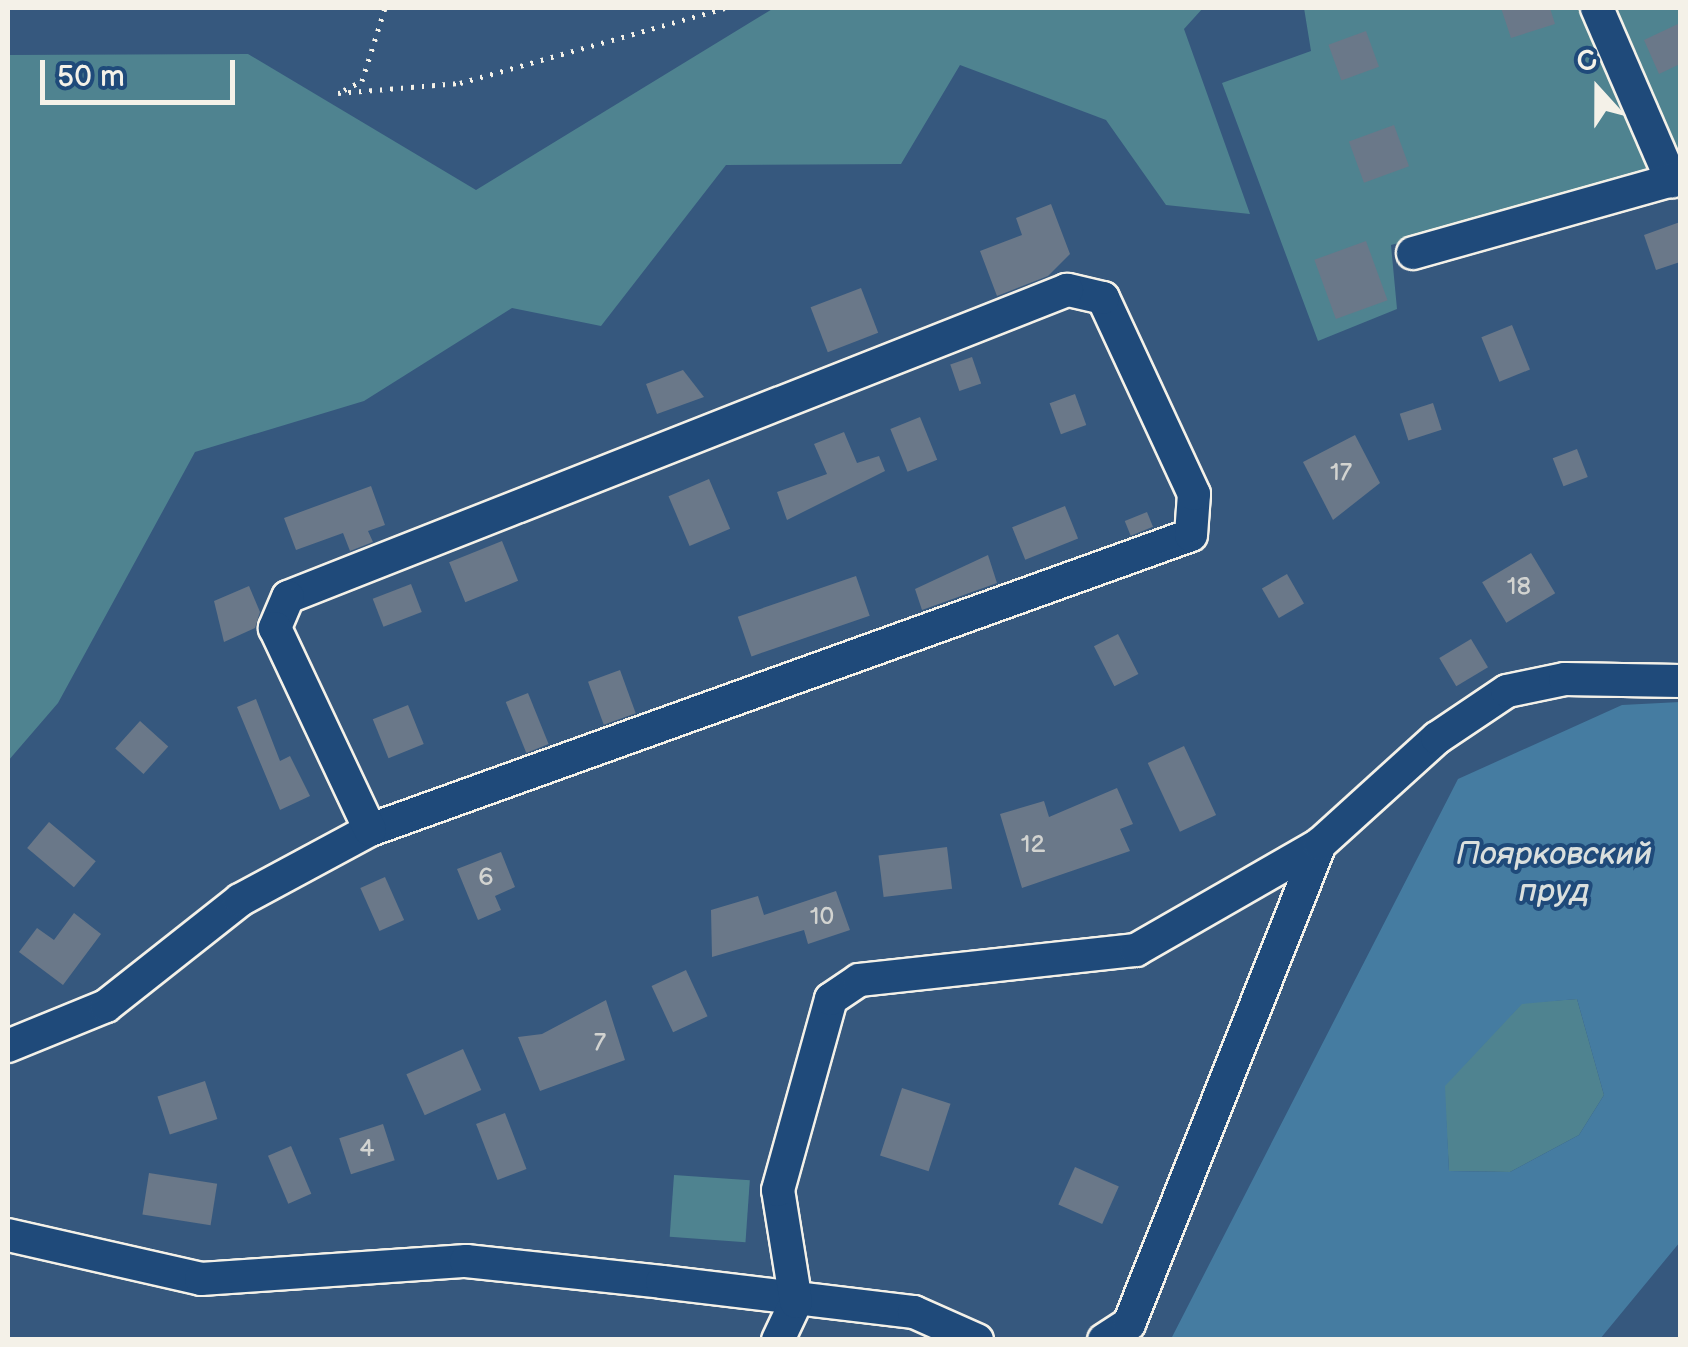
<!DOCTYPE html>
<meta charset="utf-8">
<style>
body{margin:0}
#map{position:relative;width:1688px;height:1347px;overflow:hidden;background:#36587e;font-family:"Balsamiq Sans",sans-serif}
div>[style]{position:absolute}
.green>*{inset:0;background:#4f8390;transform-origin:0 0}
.water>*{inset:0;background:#457ca1}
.building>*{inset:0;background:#6a7889;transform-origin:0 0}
.path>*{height:5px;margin-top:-2.5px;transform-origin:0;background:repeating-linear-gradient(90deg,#f4f1e8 0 2.5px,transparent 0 10.5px)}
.roads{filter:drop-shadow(2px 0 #f4f1e8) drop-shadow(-2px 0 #f4f1e8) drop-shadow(0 2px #f4f1e8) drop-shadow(0 -2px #f4f1e8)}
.minor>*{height:32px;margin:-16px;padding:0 16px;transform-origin:16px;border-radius:16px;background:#1f4a7a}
span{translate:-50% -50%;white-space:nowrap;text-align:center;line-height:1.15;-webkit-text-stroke:8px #1f4a7a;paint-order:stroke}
.number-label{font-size:25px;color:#d2d3d0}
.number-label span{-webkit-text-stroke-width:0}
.water-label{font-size:32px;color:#dadfdd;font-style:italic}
.frame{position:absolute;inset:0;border:10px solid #f4f1e8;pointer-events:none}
.north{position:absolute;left:1548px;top:40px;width:100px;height:100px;-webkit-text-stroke:8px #1f4a7a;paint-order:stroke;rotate:339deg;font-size:28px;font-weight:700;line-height:40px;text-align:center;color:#f4f1e8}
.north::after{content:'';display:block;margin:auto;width:35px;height:45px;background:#f4f1e8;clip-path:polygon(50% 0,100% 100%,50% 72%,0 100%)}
.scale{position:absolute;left:40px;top:60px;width:195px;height:45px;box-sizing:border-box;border:5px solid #f4f1e8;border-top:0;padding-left:12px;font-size:30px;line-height:35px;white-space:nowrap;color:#f4f1e8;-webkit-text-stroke:8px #1f4a7a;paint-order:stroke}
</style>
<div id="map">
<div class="green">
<div style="clip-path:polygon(774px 8px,1203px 8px,1184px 29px,1250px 214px,1166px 205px,1106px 120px,960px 65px,901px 164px,726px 165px,601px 326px,512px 308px,364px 401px,195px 452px,58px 703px,8px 761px,8px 55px,248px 54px,476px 190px)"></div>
<div style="clip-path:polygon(1304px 8px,1680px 8px,1680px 169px,1391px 245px,1397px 309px,1318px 341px,1222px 83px,1311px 51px)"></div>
<div style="clip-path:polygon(1577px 999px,1604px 1095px,1579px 1135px,1510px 1172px,1449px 1171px,1444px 1086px,1522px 1003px)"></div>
<div style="left:674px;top:1175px;width:76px;height:62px;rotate:4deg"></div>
</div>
<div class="water">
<div style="clip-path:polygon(evenodd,1680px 702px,1680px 1242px,1600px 1339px,1171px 1339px,1458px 779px,1622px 705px,1680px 702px,1577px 999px,1604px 1095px,1579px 1135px,1510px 1172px,1449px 1171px,1445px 1086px,1522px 1004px,1577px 999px)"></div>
</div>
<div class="building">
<div style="clip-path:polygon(1501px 8px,1550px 8px,1555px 24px,1511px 38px)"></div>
<div style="clip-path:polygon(1680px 23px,1680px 64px,1659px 74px,1644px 40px)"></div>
<div style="left:1366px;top:31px;width:38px;height:40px;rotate:70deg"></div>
<div style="left:1394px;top:125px;width:44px;height:48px;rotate:70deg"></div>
<div style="clip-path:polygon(1051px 204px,1070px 254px,1048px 276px,997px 296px,980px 251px,1022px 235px,1016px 218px)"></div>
<div style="clip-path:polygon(1680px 222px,1680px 262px,1656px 270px,1644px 235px)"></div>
<div style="left:1366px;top:241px;width:63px;height:55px;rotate:70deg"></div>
<div style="left:861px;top:288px;width:48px;height:54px;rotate:69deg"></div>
<div style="left:1512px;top:325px;width:48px;height:33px;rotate:68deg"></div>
<div style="left:972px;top:357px;width:28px;height:23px;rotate:71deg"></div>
<div style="clip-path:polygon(683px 370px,704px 397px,657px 414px,646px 384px)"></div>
<div style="left:1075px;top:394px;width:33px;height:27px;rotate:70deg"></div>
<div style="left:1433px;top:403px;width:28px;height:35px;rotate:72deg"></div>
<div style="left:920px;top:417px;width:46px;height:32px;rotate:68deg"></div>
<div style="clip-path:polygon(844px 432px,857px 463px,879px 456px,885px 471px,787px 520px,777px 492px,827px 474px,814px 444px)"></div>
<div style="clip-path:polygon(1355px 435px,1380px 483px,1333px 520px,1303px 462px)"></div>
<div style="left:1577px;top:449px;width:30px;height:26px;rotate:69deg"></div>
<div style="left:709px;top:479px;width:54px;height:44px;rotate:67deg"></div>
<div style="clip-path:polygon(371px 486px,385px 525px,368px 531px,373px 542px,350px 551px,343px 533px,296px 550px,284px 518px)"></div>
<div style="left:1065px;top:506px;width:35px;height:57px;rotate:68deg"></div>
<div style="left:1147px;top:512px;width:16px;height:24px;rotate:68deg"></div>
<div style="left:502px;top:541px;width:43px;height:57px;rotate:68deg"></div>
<div style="left:1531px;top:553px;width:47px;height:57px;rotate:59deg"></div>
<div style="clip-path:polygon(988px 555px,997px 583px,922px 610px,915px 589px)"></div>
<div style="left:1287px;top:574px;width:34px;height:29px;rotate:60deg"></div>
<div style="left:856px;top:576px;width:42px;height:125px;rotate:71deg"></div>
<div style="left:411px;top:584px;width:30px;height:41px;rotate:69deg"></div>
<div style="clip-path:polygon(249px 586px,260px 612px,255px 628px,224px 642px,214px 601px)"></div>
<div style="left:1118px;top:634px;width:45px;height:27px;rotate:63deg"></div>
<div style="left:1471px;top:639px;width:33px;height:37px;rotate:59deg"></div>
<div style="left:620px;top:670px;width:46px;height:34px;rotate:70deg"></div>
<div style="left:528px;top:693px;width:55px;height:24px;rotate:68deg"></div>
<div style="clip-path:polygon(256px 699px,280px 761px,290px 756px,310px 796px,280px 810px,237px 707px)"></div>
<div style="left:408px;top:705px;width:42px;height:38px;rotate:68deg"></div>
<div style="left:140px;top:721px;width:38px;height:37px;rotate:42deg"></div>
<div style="left:1184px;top:746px;width:76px;height:40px;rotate:65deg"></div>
<div style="clip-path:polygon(1117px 788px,1133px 824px,1120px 829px,1130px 851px,1022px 888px,1000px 814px,1044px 801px,1049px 817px)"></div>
<div style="left:49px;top:822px;width:61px;height:34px;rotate:40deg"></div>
<div style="left:947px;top:847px;width:42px;height:69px;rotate:83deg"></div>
<div style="clip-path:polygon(501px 852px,515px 887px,495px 896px,501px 910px,478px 920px,457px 869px)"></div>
<div style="left:385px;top:877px;width:47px;height:27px;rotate:66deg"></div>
<div style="clip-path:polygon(836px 891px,850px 930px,808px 944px,804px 930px,712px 957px,711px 910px,758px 896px,764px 915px)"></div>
<div style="clip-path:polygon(74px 913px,101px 934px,63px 985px,19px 952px,37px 928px,54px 940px)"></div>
<div style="left:686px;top:970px;width:51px;height:38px;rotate:65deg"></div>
<div style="clip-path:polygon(606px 1000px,625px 1060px,540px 1091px,518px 1037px,542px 1034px)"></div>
<div style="left:463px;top:1049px;width:45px;height:62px;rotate:66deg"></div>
<div style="left:205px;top:1081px;width:40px;height:50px;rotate:72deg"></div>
<div style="left:902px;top:1088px;width:51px;height:71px;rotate:18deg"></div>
<div style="left:505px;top:1113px;width:60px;height:31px;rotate:69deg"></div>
<div style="left:383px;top:1124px;width:38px;height:46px;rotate:72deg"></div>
<div style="left:291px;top:1146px;width:52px;height:25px;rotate:67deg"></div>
<div style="left:1075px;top:1167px;width:48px;height:41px;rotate:24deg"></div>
<div style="left:149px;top:1173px;width:69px;height:42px;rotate:9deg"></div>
</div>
<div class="path">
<div style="left:344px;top:90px;width:20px;rotate:-27deg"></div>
<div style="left:362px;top:81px;width:77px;rotate:-72.5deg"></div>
<div style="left:338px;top:93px;width:122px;rotate:-4.7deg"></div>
<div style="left:460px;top:83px;width:275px;rotate:-15.8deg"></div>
</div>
<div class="roads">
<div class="minor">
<div style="left:1597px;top:8px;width:189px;rotate:66.6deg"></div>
<div style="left:1413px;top:253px;width:277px;rotate:-15.7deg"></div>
<div style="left:8px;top:1046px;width:106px;rotate:-22.2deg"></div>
<div style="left:106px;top:1006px;width:171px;rotate:-38.3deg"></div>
<div style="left:240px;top:900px;width:148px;rotate:-28.3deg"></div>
<div style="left:370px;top:830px;width:872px;rotate:-19.76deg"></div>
<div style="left:1191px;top:535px;width:41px;rotate:-85.8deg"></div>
<div style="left:1194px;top:494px;width:216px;rotate:-114.9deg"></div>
<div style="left:1103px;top:298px;width:37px;rotate:-167deg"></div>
<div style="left:1067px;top:290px;width:837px;rotate:158.49deg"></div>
<div style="left:288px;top:597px;width:34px;rotate:113deg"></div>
<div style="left:275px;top:628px;width:223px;rotate:64.8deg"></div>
<div style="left:8px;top:1235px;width:198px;rotate:12.8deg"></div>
<div style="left:201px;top:1279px;width:266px;rotate:-3.9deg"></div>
<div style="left:466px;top:1261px;width:197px;rotate:6.1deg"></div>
<div style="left:662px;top:1282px;width:254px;rotate:6.8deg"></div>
<div style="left:914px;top:1312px;width:69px;rotate:24deg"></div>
<div style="left:778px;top:1340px;width:42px;rotate:-64.7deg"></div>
<div style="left:796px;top:1302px;width:113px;rotate:-99.1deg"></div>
<div style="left:778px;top:1190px;width:198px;rotate:-74.5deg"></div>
<div style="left:831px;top:999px;width:34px;rotate:-34deg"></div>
<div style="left:859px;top:980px;width:279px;rotate:-6.2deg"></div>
<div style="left:1136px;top:950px;width:212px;rotate:-29.9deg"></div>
<div style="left:1104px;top:1340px;width:30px;rotate:-33deg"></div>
<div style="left:1129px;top:1324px;width:517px;rotate:-68.3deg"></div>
<div style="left:1320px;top:844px;width:158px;rotate:-42.2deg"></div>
<div style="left:1437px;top:738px;width:84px;rotate:-33.9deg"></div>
<div style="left:1507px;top:691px;width:59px;rotate:-11.7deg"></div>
<div style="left:1565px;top:679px;width:115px;rotate:1deg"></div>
</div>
</div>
<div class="number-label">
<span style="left:1341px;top:473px">17</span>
<span style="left:1519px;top:587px">18</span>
<span style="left:1033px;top:845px">12</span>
<span style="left:486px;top:878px">6</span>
<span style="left:822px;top:917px">10</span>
<span style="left:600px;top:1043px">7</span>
<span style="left:367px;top:1149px">4</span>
</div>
<div class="water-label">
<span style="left:1554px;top:874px">Поярковский<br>пруд</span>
</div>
<div class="frame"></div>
<div class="north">С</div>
<div class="scale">50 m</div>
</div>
